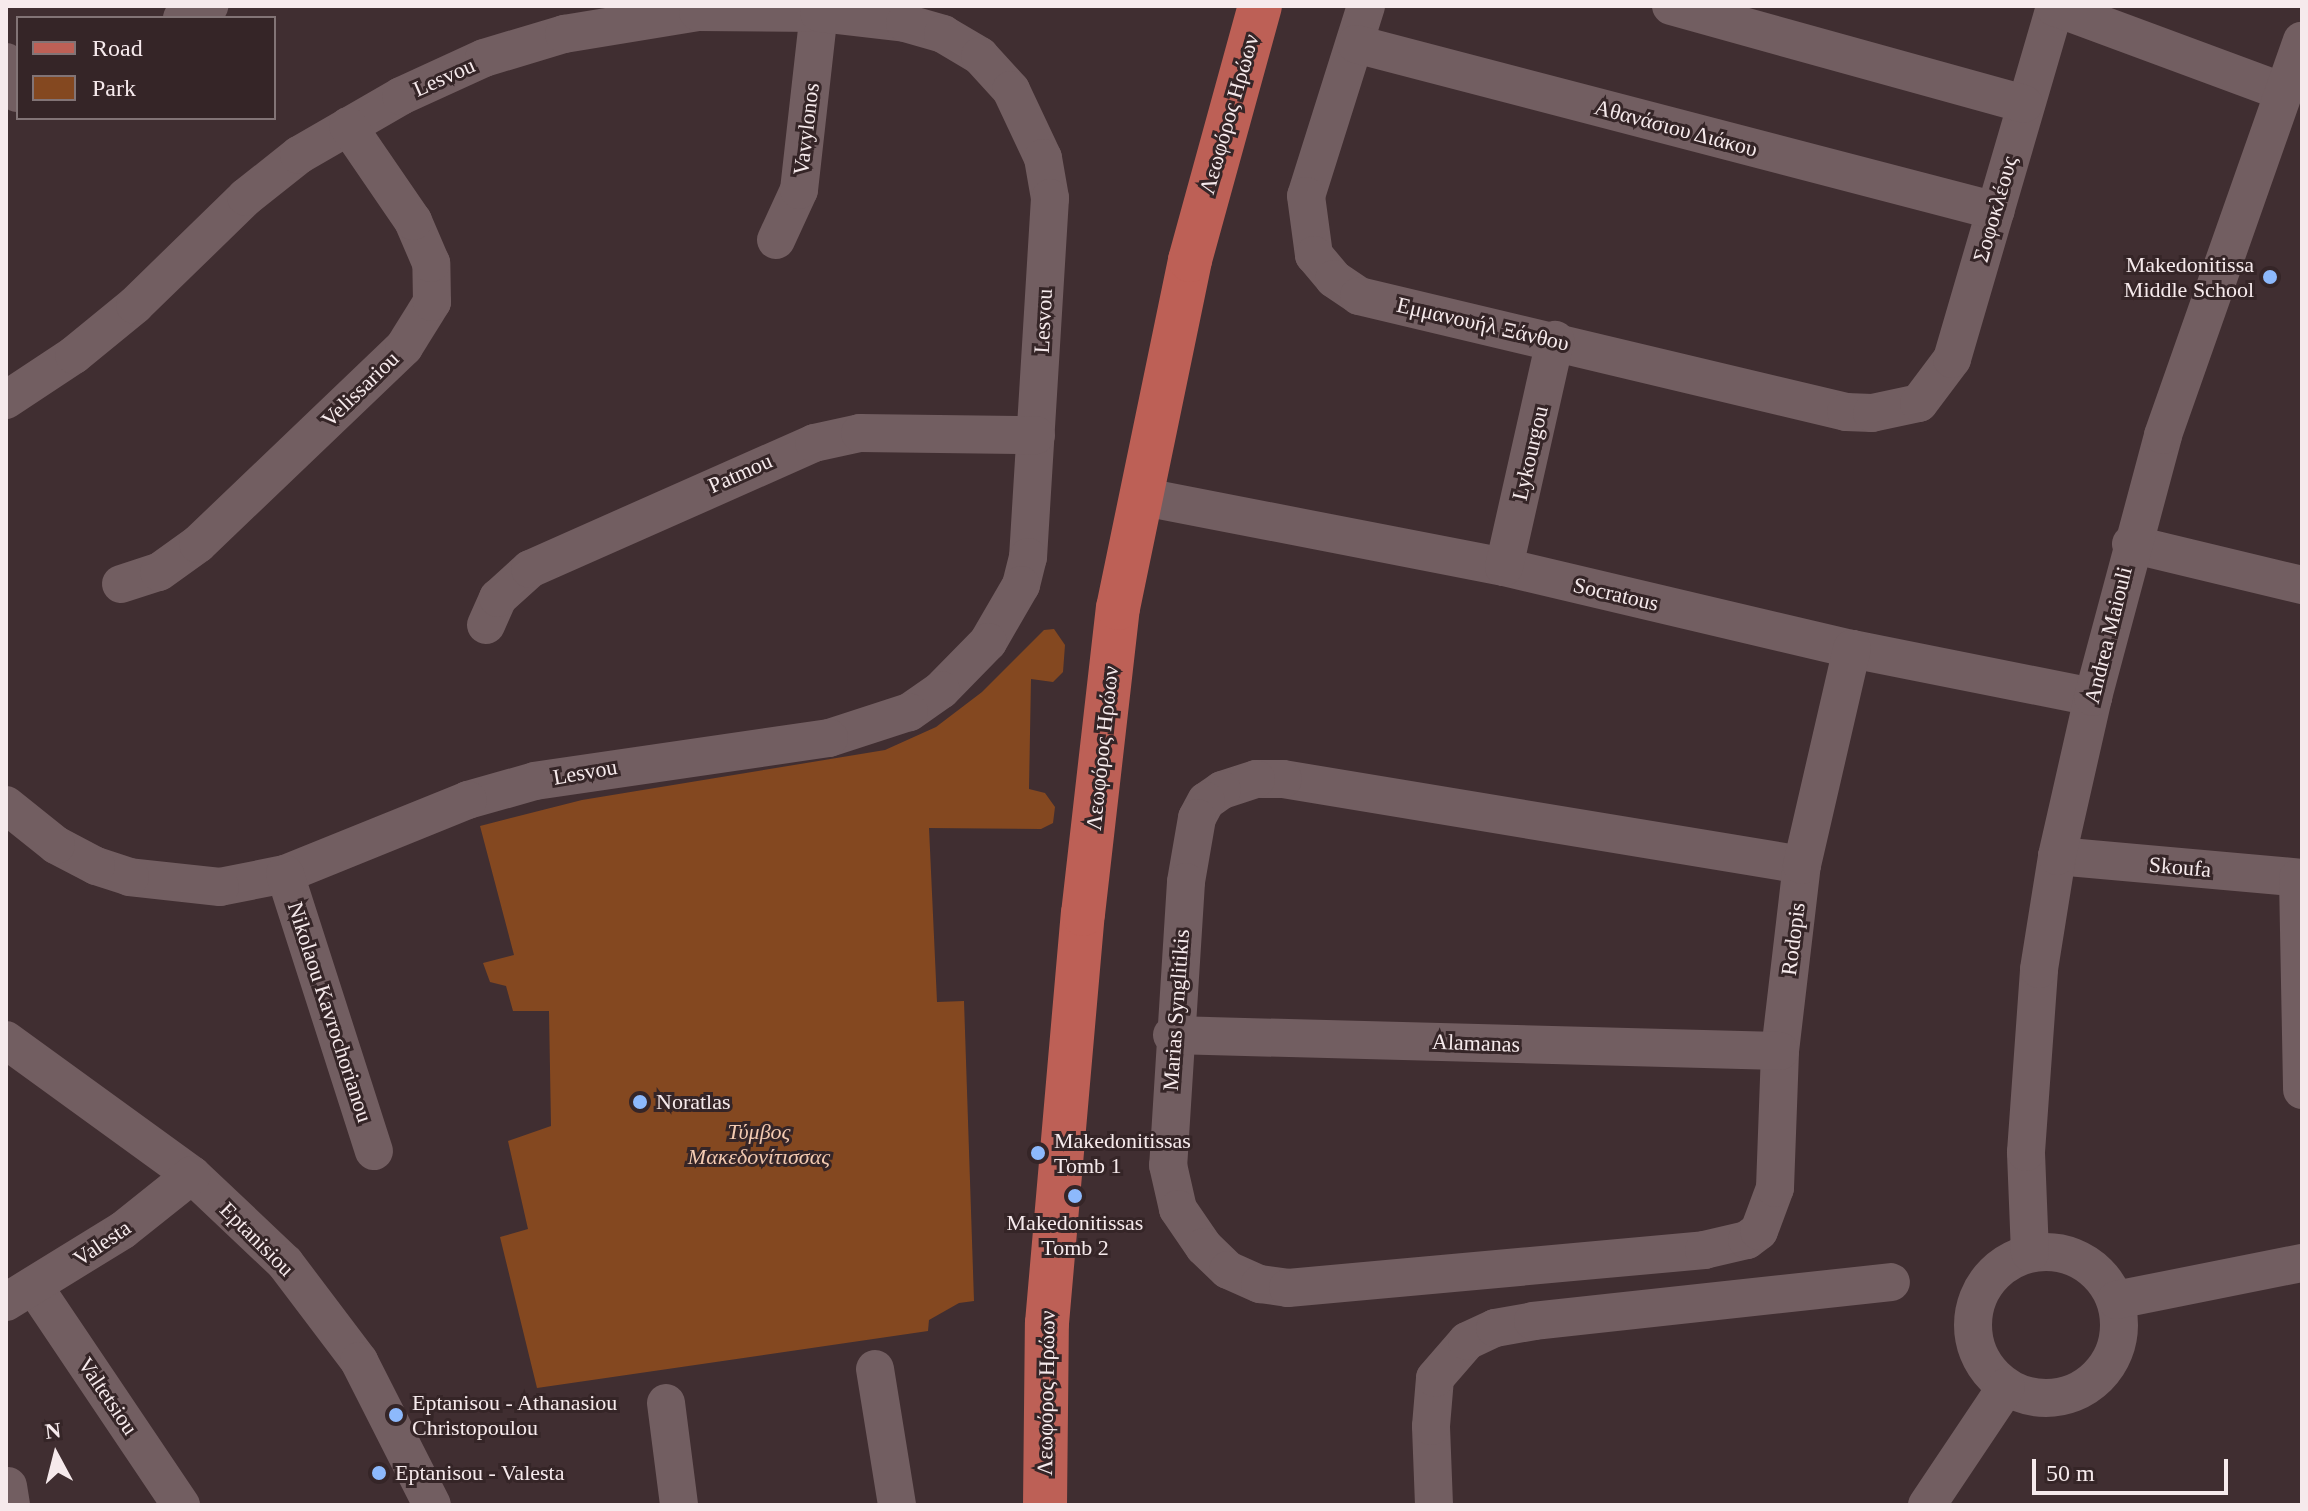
<!DOCTYPE html>
<meta charset="utf-8">
<style>
body{margin:0}
#map{position:relative;width:2308px;height:1511px;overflow:hidden;background:#402e31;font-family:"Times New Roman",serif}
div>[style]{position:absolute}
.green>*{inset:0;background:#844820}
.minor>*{height:38px;margin:-19px;padding:0 19px;transform-origin:19px;border-radius:19px;background:#725e61}
.minor>.ring{margin:-19px;padding:0;box-sizing:content-box;background:none;border:38px solid #725e61;border-radius:50%}
.major>*{height:44px;margin:-22px;padding:0 22px;transform-origin:22px;border-radius:22px;background:#bd6056}
.dots>*{width:22px;height:22px;translate:-50% -50%;box-sizing:border-box;border:4px solid #352527;border-radius:50%}
span{translate:-50% -50%;white-space:nowrap;text-align:center;line-height:1.15;-webkit-text-stroke:6px #352527;paint-order:stroke}
.street-label{font-size:22px;color:#f6eaec}
.poi-label{font-size:22px;color:#f6eaec}
.right{translate:-100% -50%;text-align:right}
.left{translate:0 -50%;text-align:left}
.park-label{font-size:22px;color:#f3cab1;font-style:italic}
.frame{position:absolute;inset:0;border:8px solid #f6eaec;pointer-events:none}
.legend{position:absolute;left:16px;top:16px;width:260px;height:104px;box-sizing:border-box;background:#352527;border:2px solid #827476;margin:0;padding:10px 14px;list-style:none;font-size:24px;color:#f6eaec}
.legend li{display:flex;align-items:center;gap:16px;height:40px}
.legend b{width:40px;border:2px solid #827476}
.north{position:absolute;left:16px;top:1415px;width:80px;height:80px;-webkit-text-stroke:6px #352527;paint-order:stroke;rotate:353deg;font-size:22px;font-weight:700;line-height:32px;text-align:center;color:#f6eaec}
.north::after{content:'';display:block;margin:auto;width:28px;height:36px;background:#f6eaec;clip-path:polygon(50% 0,100% 100%,50% 72%,0 100%)}
.scale{position:absolute;left:2032px;top:1459px;width:196px;height:36px;box-sizing:border-box;border:4px solid #f6eaec;border-top:0;padding-left:10px;font-size:24px;line-height:28px;white-space:nowrap;color:#f6eaec;-webkit-text-stroke:6px #352527;paint-order:stroke}
</style>
<div id="map">
<div class="green">
<div style="clip-path:polygon(1054px 629px,1065px 645px,1063px 672px,1053px 682px,1031px 679px,1029px 789px,1045px 793px,1055px 807px,1053px 823px,1041px 829px,929px 828px,937px 1002px,964px 1001px,974px 1301px,959px 1303px,929px 1320px,928px 1331px,537px 1388px,500px 1237px,528px 1229px,508px 1141px,551px 1126px,549px 1011px,513px 1011px,506px 986px,490px 982px,483px 963px,514px 955px,480px 826px,582px 800px,885px 750px,936px 727px,982px 692px,1044px 630px)"></div>
</div>
<div class="minor">
<div style="left:1366px;top:6px;width:199px;rotate:107.5deg"></div>
<div style="left:1306px;top:196px;width:60px;rotate:82.3deg"></div>
<div style="left:1314px;top:255px;width:31px;rotate:50deg"></div>
<div style="left:1334px;top:279px;width:30px;rotate:34deg"></div>
<div style="left:1359px;top:296px;width:501px;rotate:13.4deg"></div>
<div style="left:1846px;top:412px;width:26px;rotate:2deg"></div>
<div style="left:1872px;top:413px;width:48px;rotate:-12deg"></div>
<div style="left:1919px;top:403px;width:55px;rotate:-53.1deg"></div>
<div style="left:1952px;top:359px;width:368px;rotate:-73.7deg"></div>
<div style="left:1671px;top:6px;width:366px;rotate:15.5deg"></div>
<div style="left:2054px;top:7px;width:242px;rotate:20.3deg"></div>
<div style="left:182px;top:18px;width:30px;rotate:-24deg"></div>
<div style="left:1356px;top:44px;width:661px;rotate:14.62deg"></div>
<div style="left:6px;top:62px;width:33px;rotate:70deg"></div>
<div style="left:776px;top:240px;width:55px;rotate:-65.3deg"></div>
<div style="left:799px;top:190px;width:178px;rotate:-83.6deg"></div>
<div style="left:6px;top:400px;width:82px;rotate:-33.5deg"></div>
<div style="left:74px;top:355px;width:79px;rotate:-39.3deg"></div>
<div style="left:135px;top:305px;width:155px;rotate:-44.2deg"></div>
<div style="left:246px;top:197px;width:68px;rotate:-38.4deg"></div>
<div style="left:299px;top:155px;width:118px;rotate:-30deg"></div>
<div style="left:401px;top:96px;width:91px;rotate:-24.6deg"></div>
<div style="left:484px;top:58px;width:84px;rotate:-16.7deg"></div>
<div style="left:564px;top:34px;width:136px;rotate:-9.3deg"></div>
<div style="left:698px;top:12px;width:121px;rotate:0.5deg"></div>
<div style="left:819px;top:13px;width:87px;rotate:6.6deg"></div>
<div style="left:905px;top:23px;width:40px;rotate:16deg"></div>
<div style="left:943px;top:34px;width:43px;rotate:30.7deg"></div>
<div style="left:980px;top:56px;width:46px;rotate:47.6deg"></div>
<div style="left:1011px;top:90px;width:75px;rotate:64.8deg"></div>
<div style="left:1043px;top:158px;width:41px;rotate:80.1deg"></div>
<div style="left:1050px;top:198px;width:360px;rotate:93.5deg"></div>
<div style="left:1028px;top:557px;width:29px;rotate:104deg"></div>
<div style="left:1021px;top:585px;width:66px;rotate:120.1deg"></div>
<div style="left:988px;top:642px;width:67px;rotate:134.4deg"></div>
<div style="left:941px;top:690px;width:39px;rotate:145deg"></div>
<div style="left:909px;top:712px;width:84px;rotate:162deg"></div>
<div style="left:829px;top:738px;width:297px;rotate:171.7deg"></div>
<div style="left:535px;top:781px;width:70px;rotate:164.2deg"></div>
<div style="left:468px;top:800px;width:197px;rotate:158deg"></div>
<div style="left:285px;top:874px;width:66px;rotate:168.7deg"></div>
<div style="left:220px;top:887px;width:91px;rotate:-173.7deg"></div>
<div style="left:130px;top:877px;width:36px;rotate:-162deg"></div>
<div style="left:96px;top:866px;width:45px;rotate:-152.3deg"></div>
<div style="left:56px;top:845px;width:64px;rotate:-141.3deg"></div>
<div style="left:1139px;top:496px;width:372px;rotate:11deg"></div>
<div style="left:1504px;top:567px;width:358px;rotate:13.3deg"></div>
<div style="left:1852px;top:649px;width:246px;rotate:11.3deg"></div>
<div style="left:2131px;top:544px;width:176px;rotate:13.5deg"></div>
<div style="left:1504px;top:567px;width:233px;rotate:-77.3deg"></div>
<div style="left:121px;top:584px;width:40px;rotate:-18deg"></div>
<div style="left:159px;top:572px;width:48px;rotate:-35.7deg"></div>
<div style="left:198px;top:544px;width:285px;rotate:-43.7deg"></div>
<div style="left:404px;top:347px;width:53px;rotate:-58.1deg"></div>
<div style="left:432px;top:302px;width:39px;rotate:-91deg"></div>
<div style="left:431px;top:263px;width:46px;rotate:-113.2deg"></div>
<div style="left:413px;top:221px;width:115px;rotate:-124.4deg"></div>
<div style="left:486px;top:625px;width:30px;rotate:-66deg"></div>
<div style="left:498px;top:598px;width:43px;rotate:-42.2deg"></div>
<div style="left:530px;top:569px;width:311px;rotate:-23.9deg"></div>
<div style="left:814px;top:443px;width:47px;rotate:-12.3deg"></div>
<div style="left:860px;top:433px;width:176px;rotate:0.7deg"></div>
<div style="left:2057px;top:856px;width:246px;rotate:5.1deg"></div>
<div style="left:1802px;top:865px;width:526px;rotate:-170.59deg"></div>
<div style="left:1283px;top:779px;width:27px;rotate:180deg"></div>
<div style="left:1256px;top:779px;width:36px;rotate:162deg"></div>
<div style="left:1222px;top:790px;width:19px;rotate:145deg"></div>
<div style="left:1206px;top:801px;width:19px;rotate:118deg"></div>
<div style="left:1197px;top:818px;width:65px;rotate:99.8deg"></div>
<div style="left:1186px;top:882px;width:284px;rotate:93.6deg"></div>
<div style="left:1168px;top:1165px;width:45px;rotate:77.2deg"></div>
<div style="left:1178px;top:1209px;width:46px;rotate:55.6deg"></div>
<div style="left:1204px;top:1247px;width:33px;rotate:44deg"></div>
<div style="left:1228px;top:1270px;width:35px;rotate:24deg"></div>
<div style="left:1260px;top:1284px;width:28px;rotate:8deg"></div>
<div style="left:1288px;top:1288px;width:418px;rotate:-5.2deg"></div>
<div style="left:1704px;top:1250px;width:44px;rotate:-13.1deg"></div>
<div style="left:1747px;top:1240px;width:15px;rotate:-37deg"></div>
<div style="left:1759px;top:1231px;width:46px;rotate:-69.6deg"></div>
<div style="left:1775px;top:1188px;width:137px;rotate:-87.9deg"></div>
<div style="left:1780px;top:1051px;width:187px;rotate:-83.3deg"></div>
<div style="left:1802px;top:865px;width:222px;rotate:-77deg"></div>
<div style="left:285px;top:874px;width:291px;rotate:72.2deg"></div>
<div style="left:2298px;top:878px;width:212px;rotate:88.9deg"></div>
<div style="left:1172px;top:1035px;width:608px;rotate:1.51deg"></div>
<div style="left:6px;top:1040px;width:230px;rotate:36deg"></div>
<div style="left:192px;top:1175px;width:128px;rotate:43.4deg"></div>
<div style="left:285px;top:1263px;width:123px;rotate:52.9deg"></div>
<div style="left:359px;top:1361px;width:161px;rotate:63.1deg"></div>
<div class="ring" style="left:1973px;top:1252px;width:108px;height:108px"></div>
<div style="left:2030px;top:1253px;width:101px;rotate:-92.3deg"></div>
<div style="left:2026px;top:1152px;width:183px;rotate:-85.9deg"></div>
<div style="left:2039px;top:969px;width:114px;rotate:-80.9deg"></div>
<div style="left:2057px;top:856px;width:163px;rotate:-77.2deg"></div>
<div style="left:2093px;top:697px;width:271px;rotate:-75deg"></div>
<div style="left:2163px;top:435px;width:418px;rotate:-70.6deg"></div>
<div style="left:35px;top:1288px;width:262px;rotate:56.1deg"></div>
<div style="left:2116px;top:1300px;width:190px;rotate:-11.3deg"></div>
<div style="left:6px;top:1302px;width:137px;rotate:-31.6deg"></div>
<div style="left:123px;top:1230px;width:88px;rotate:-38.6deg"></div>
<div style="left:875px;top:1369px;width:138px;rotate:80.8deg"></div>
<div style="left:666px;top:1403px;width:103px;rotate:82.7deg"></div>
<div style="left:8px;top:1486px;width:19px;rotate:81deg"></div>
<div style="left:1434px;top:1505px;width:79px;rotate:-92.2deg"></div>
<div style="left:1431px;top:1426px;width:48px;rotate:-85.2deg"></div>
<div style="left:1435px;top:1378px;width:49px;rotate:-49.1deg"></div>
<div style="left:1467px;top:1341px;width:31px;rotate:-25deg"></div>
<div style="left:1495px;top:1328px;width:39px;rotate:-10deg"></div>
<div style="left:1533px;top:1321px;width:360px;rotate:-6.2deg"></div>
<div style="left:1927px;top:1505px;width:142px;rotate:-56.2deg"></div>
</div>
<div class="major">
<div style="left:1045px;top:1505px;width:182px;rotate:-89.4deg"></div>
<div style="left:1047px;top:1323px;width:411px;rotate:-85deg"></div>
<div style="left:1083px;top:914px;width:308px;rotate:-83.5deg"></div>
<div style="left:1118px;top:608px;width:355px;rotate:-78.3deg"></div>
<div style="left:1190px;top:260px;width:263px;rotate:-74.6deg"></div>
</div>
<div class="dots">
<div style="left:2270px;top:277px;background:#8db9fc"></div>
<div style="left:640px;top:1102px;background:#8db9fc"></div>
<div style="left:1038px;top:1153px;background:#8db9fc"></div>
<div style="left:1075px;top:1196px;background:#8db9fc"></div>
<div style="left:396px;top:1415px;background:#8db9fc"></div>
<div style="left:379px;top:1473px;background:#8db9fc"></div>
</div>
<div class="street-label">
<span style="left:444px;top:77px;rotate:-24deg">Lesvou</span>
<span style="left:1229px;top:114px;rotate:-74deg">Λεωφόρος Ηρώων</span>
<span style="left:1676px;top:128px;rotate:15deg">Αθανάσιου Διάκου</span>
<span style="left:806px;top:129px;rotate:-83deg">Vavylonos</span>
<span style="left:1995px;top:209px;rotate:-74deg">Σοφοκλέους</span>
<span style="left:1043px;top:321px;rotate:-87deg">Lesvou</span>
<span style="left:1483px;top:324px;rotate:13deg">Εμμανουήλ Ξάνθου</span>
<span style="left:360px;top:389px;rotate:-44deg">Velissariou</span>
<span style="left:1530px;top:453px;rotate:-77deg">Lykourgou</span>
<span style="left:740px;top:473px;rotate:-24deg">Patmou</span>
<span style="left:1616px;top:594px;rotate:13deg">Socratous</span>
<span style="left:2108px;top:635px;rotate:-76deg">Andrea Maiouli</span>
<span style="left:1102px;top:748px;rotate:-84deg">Λεωφόρος Ηρώων</span>
<span style="left:585px;top:772px;rotate:-10deg">Lesvou</span>
<span style="left:2180px;top:867px;rotate:5deg">Skoufa</span>
<span style="left:1793px;top:939px;rotate:-83deg">Rodopis</span>
<span style="left:1176px;top:1010px;rotate:-86deg">Marias Synglitikis</span>
<span style="left:330px;top:1012px;rotate:72deg">Nikolaou Kavrochorianou</span>
<span style="left:1476px;top:1043px;rotate:2deg">Alamanas</span>
<span style="left:257px;top:1239px;rotate:45deg">Eptanisiou</span>
<span style="left:102px;top:1243px;rotate:-34deg">Valesta</span>
<span style="left:1046px;top:1393px;rotate:-89deg">Λεωφόρος Ηρώων</span>
<span style="left:108px;top:1396px;rotate:56deg">Valtetsiou</span>
</div>
<div class="poi-label">
<span class="right" style="left:2254px;top:277px">Makedonitissa<br>Middle School</span>
<span class="left" style="left:656px;top:1102px">Noratlas</span>
<span class="left" style="left:1054px;top:1153px">Makedonitissas<br>Tomb 1</span>
<span style="left:1075px;top:1235px">Makedonitissas<br>Tomb 2</span>
<span class="left" style="left:412px;top:1415px">Eptanisou - Athanasiou<br>Christopoulou</span>
<span class="left" style="left:395px;top:1473px">Eptanisou - Valesta</span>
</div>
<div class="park-label">
<span style="left:759px;top:1144px">Τύμβος<br>Μακεδονίτισσας</span>
</div>
<div class="frame"></div>
<ul class="legend">
<li><b style="height:10px;background:#bd6056"></b>Road</li>
<li><b style="height:22px;background:#844820"></b>Park</li>
</ul>
<div class="north">N</div>
<div class="scale">50 m</div>
</div>
